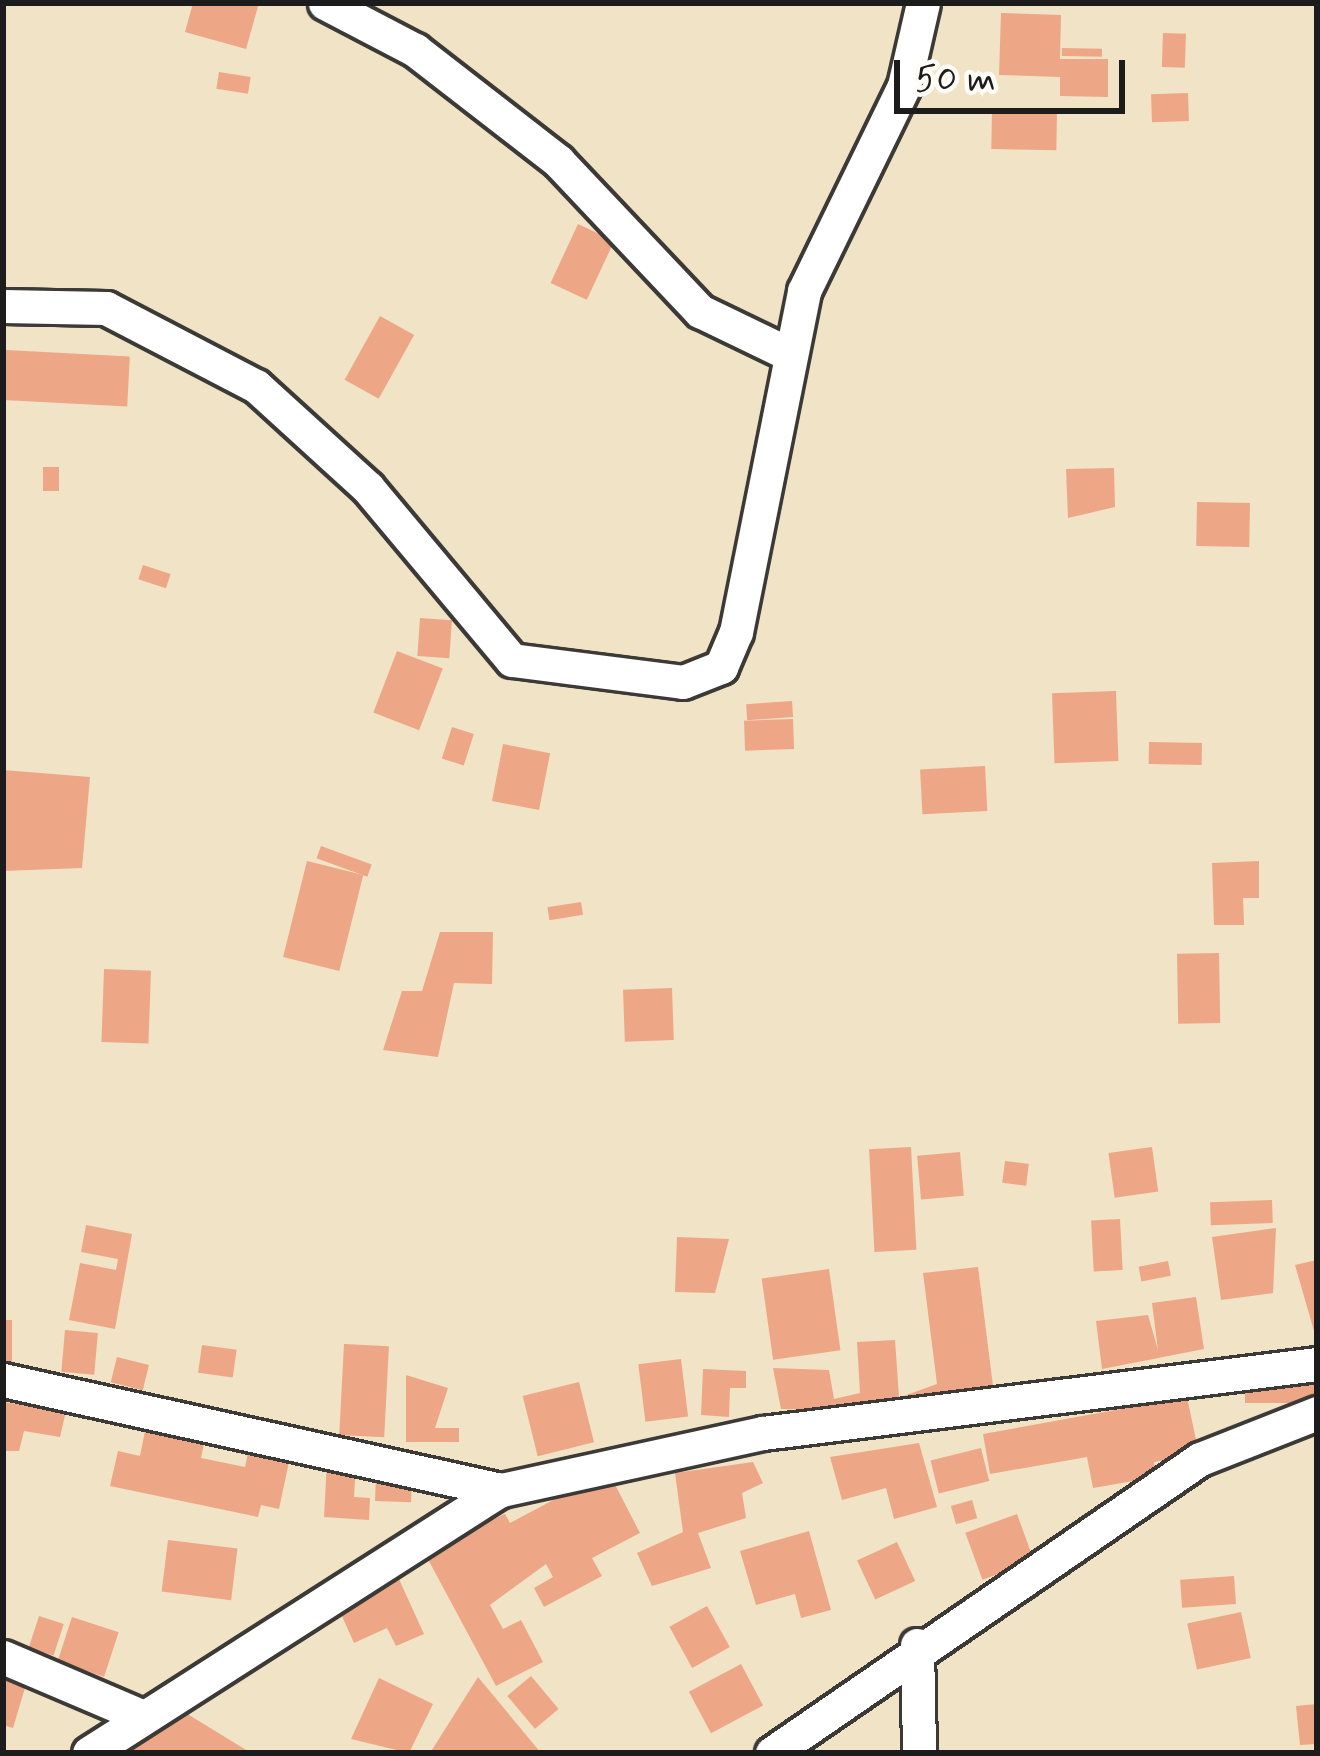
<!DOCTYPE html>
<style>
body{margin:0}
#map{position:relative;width:1320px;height:1756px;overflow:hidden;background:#f0e3c6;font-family:Mynerve,sans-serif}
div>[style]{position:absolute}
.building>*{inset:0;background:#eda786;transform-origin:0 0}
.roads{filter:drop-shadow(3px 0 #3c3a36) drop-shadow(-3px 0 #3c3a36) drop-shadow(0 3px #3c3a36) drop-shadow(0 -3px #3c3a36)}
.minor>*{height:33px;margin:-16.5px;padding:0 16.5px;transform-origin:16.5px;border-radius:16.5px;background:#fff}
span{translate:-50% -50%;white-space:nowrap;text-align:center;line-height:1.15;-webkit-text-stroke:12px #fdfcf7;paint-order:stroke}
.frame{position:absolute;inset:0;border:6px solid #1c1c1c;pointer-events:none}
.scale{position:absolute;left:894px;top:60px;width:231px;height:54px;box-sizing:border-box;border:6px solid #1c1c1c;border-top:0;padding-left:15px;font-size:36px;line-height:42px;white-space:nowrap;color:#1c1c1c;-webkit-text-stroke:9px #fdfcf7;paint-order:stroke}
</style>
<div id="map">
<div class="building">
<div style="clip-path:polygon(193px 3px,259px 3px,246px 49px,185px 32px)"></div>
<div style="clip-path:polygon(1001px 13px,1061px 15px,1060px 59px,1108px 59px,1108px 97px,1060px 96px,1060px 77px,999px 75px)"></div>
<div style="left:1163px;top:33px;width:23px;height:34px;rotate:2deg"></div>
<div style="left:1062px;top:48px;width:40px;height:8px;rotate:1deg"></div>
<div style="left:219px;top:72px;width:32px;height:17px;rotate:9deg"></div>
<div style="left:1188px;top:93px;width:28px;height:37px;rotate:88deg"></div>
<div style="left:992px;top:110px;width:65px;height:39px;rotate:1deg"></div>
<div style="left:578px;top:224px;width:40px;height:65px;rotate:25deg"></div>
<div style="left:380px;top:316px;width:39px;height:73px;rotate:29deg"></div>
<div style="left:6px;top:350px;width:124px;height:50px;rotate:3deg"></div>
<div style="left:43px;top:467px;width:16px;height:24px"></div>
<div style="clip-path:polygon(1114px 468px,1115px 507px,1068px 518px,1066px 469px)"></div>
<div style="left:1197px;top:502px;width:53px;height:44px;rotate:1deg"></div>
<div style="left:143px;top:565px;width:29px;height:15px;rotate:18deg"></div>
<div style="left:420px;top:618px;width:32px;height:38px;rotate:4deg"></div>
<div style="left:397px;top:651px;width:49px;height:66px;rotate:21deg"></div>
<div style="left:1116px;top:691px;width:70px;height:64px;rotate:88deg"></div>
<div style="left:792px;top:701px;width:16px;height:46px;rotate:86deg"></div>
<div style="left:793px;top:719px;width:30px;height:49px;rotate:88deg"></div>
<div style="left:452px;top:727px;width:23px;height:33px;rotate:18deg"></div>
<div style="left:1149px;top:742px;width:53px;height:22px;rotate:1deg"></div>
<div style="left:503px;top:744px;width:48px;height:58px;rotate:11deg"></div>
<div style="left:985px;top:766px;width:45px;height:65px;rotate:87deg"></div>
<div style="clip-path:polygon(3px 770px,90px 777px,82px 868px,3px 871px)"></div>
<div style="left:321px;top:846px;width:54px;height:13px;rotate:20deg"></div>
<div style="left:307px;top:861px;width:58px;height:99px;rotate:14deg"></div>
<div style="clip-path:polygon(1259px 861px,1259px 898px,1243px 898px,1244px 925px,1214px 925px,1212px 863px)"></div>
<div style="left:581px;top:902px;width:13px;height:34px;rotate:81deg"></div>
<div style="clip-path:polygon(440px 932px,493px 932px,492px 984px,454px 983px,438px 1057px,383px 1050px,402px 991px,422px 991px)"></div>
<div style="left:1219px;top:953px;width:70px;height:42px;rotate:89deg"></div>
<div style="left:104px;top:969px;width:47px;height:73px;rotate:2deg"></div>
<div style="left:672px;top:988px;width:52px;height:49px;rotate:88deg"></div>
<div style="left:911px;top:1147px;width:103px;height:42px;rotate:87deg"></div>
<div style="left:1152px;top:1147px;width:45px;height:44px;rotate:82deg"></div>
<div style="left:960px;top:1152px;width:44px;height:43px;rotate:85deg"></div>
<div style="left:1005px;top:1161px;width:24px;height:22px;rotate:7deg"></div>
<div style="left:1272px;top:1200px;width:23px;height:62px;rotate:88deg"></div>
<div style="left:1120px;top:1219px;width:51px;height:29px;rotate:87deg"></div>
<div style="clip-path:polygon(86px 1225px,132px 1234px,115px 1329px,69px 1320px,80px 1263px,116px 1270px,118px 1259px,81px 1252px)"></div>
<div style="clip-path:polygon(1276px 1228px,1273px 1293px,1221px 1300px,1212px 1237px)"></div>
<div style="clip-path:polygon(677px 1237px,729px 1239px,715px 1293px,675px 1292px)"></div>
<div style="clip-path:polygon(1317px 1260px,1317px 1338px,1316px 1338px,1295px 1265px)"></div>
<div style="left:1168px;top:1261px;width:15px;height:30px;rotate:79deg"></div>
<div style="clip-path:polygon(978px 1267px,993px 1386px,901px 1397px,937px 1384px,923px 1273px)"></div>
<div style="left:829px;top:1269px;width:82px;height:68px;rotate:82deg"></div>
<div style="clip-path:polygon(1196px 1297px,1204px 1349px,1102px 1369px,1096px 1321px,1148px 1315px,1158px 1350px,1152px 1303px)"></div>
<div style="left:3px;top:1320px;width:9px;height:44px"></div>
<div style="left:65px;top:1330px;width:33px;height:42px;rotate:5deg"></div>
<div style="clip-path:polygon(895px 1340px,900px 1411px,781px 1409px,773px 1368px,829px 1370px,834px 1399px,860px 1393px,857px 1342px)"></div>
<div style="left:344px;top:1344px;width:45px;height:91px;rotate:3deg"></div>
<div style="left:202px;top:1345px;width:35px;height:28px;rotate:8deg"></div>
<div style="left:117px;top:1357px;width:33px;height:26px;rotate:14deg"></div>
<div style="left:681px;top:1359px;width:58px;height:43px;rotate:83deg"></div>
<div style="left:1317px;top:1368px;width:35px;height:72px;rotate:90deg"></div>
<div style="clip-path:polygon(703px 1369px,746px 1371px,746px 1388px,730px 1388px,729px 1417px,701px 1415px)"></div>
<div style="clip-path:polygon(406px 1375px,448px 1388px,435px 1428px,459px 1428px,459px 1442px,406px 1442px)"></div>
<div style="left:579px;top:1382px;width:62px;height:58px;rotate:76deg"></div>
<div style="clip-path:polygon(1187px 1397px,1199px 1454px,1154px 1462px,1156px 1477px,1093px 1488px,1087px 1457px,990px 1474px,983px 1434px)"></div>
<div style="clip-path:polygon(3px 1402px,66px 1411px,60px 1437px,24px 1431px,19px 1451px,3px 1451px)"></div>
<div style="clip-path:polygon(146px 1426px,205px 1439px,201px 1458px,245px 1467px,249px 1448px,290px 1457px,279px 1509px,261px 1505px,258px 1517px,110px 1486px,118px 1451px,140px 1456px)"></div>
<div style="clip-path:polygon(919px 1443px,937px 1507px,894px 1519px,886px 1488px,842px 1500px,830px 1457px)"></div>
<div style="left:981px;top:1448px;width:34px;height:52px;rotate:76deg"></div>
<div style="clip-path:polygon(327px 1461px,356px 1463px,354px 1497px,370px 1498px,369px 1520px,324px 1517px)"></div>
<div style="clip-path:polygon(753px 1462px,763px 1483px,742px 1493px,746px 1518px,698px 1533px,711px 1568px,652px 1586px,637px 1553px,683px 1532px,675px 1473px)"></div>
<div style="clip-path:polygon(608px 1471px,640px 1533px,592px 1558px,602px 1576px,544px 1607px,534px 1588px,553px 1577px,546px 1564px,490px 1605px,503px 1629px,521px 1620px,543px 1662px,496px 1686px,423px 1550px,505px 1514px,510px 1523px)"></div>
<div style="left:376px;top:1474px;width:36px;height:27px;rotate:2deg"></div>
<div style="left:972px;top:1500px;width:19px;height:22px;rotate:74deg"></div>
<div style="left:1017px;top:1514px;width:50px;height:55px;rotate:70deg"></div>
<div style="clip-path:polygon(809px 1531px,831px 1610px,801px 1618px,795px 1594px,756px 1605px,740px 1551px)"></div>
<div style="left:168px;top:1540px;width:70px;height:52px;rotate:7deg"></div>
<div style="left:897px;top:1542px;width:43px;height:44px;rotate:65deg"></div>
<div style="left:1234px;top:1576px;width:28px;height:54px;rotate:86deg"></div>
<div style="clip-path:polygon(398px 1577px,424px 1634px,396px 1646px,387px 1628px,354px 1643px,337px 1605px)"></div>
<div style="left:707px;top:1606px;width:47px;height:43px;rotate:61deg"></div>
<div style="left:1241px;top:1612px;width:47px;height:55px;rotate:78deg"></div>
<div style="left:39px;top:1616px;width:26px;height:33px;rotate:18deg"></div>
<div style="left:72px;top:1617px;width:49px;height:47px;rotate:18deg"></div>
<div style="clip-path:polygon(3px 1664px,30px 1671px,13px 1728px,3px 1725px)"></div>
<div style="left:741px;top:1664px;width:47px;height:59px;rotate:62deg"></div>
<div style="left:531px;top:1676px;width:43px;height:31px;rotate:50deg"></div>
<div style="clip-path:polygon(478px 1677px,541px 1753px,430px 1753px)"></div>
<div style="clip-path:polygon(379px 1678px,433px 1704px,409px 1753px,351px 1739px)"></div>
<div style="clip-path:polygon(1317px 1704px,1317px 1744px,1300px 1745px,1296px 1706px)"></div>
<div style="clip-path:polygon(181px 1710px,251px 1753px,129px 1753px)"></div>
</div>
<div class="roads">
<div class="minor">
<div style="left:325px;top:3px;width:102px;rotate:27.6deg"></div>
<div style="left:415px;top:50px;width:181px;rotate:37.8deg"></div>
<div style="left:558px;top:161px;width:207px;rotate:46.6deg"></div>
<div style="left:700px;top:311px;width:97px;rotate:25.8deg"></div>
<div style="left:3px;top:306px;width:103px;rotate:1.1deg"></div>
<div style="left:106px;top:308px;width:169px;rotate:27.5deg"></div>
<div style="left:256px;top:386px;width:151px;rotate:42.3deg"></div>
<div style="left:368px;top:488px;width:224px;rotate:50.1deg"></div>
<div style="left:512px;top:660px;width:172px;rotate:7.3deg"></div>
<div style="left:683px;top:682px;width:41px;rotate:-21.5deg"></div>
<div style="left:721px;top:667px;width:38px;rotate:-67deg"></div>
<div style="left:736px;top:632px;width:348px;rotate:-78.7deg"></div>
<div style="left:804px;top:291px;width:228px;rotate:-64deg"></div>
<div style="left:904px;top:86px;width:85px;rotate:-77.1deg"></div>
<div style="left:3px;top:1380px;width:510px;rotate:12.46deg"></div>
<div style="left:917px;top:1645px;width:108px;rotate:88.9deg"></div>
<div style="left:3px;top:1657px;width:150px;rotate:23.1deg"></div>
<div style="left:89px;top:1753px;width:489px;rotate:-32.6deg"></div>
<div style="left:501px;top:1490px;width:268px;rotate:-12.3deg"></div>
<div style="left:763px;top:1433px;width:558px;rotate:-7.1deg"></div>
<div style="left:772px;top:1753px;width:519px;rotate:-34.49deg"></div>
<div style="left:1200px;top:1459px;width:126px;rotate:-21.5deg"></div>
</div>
</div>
<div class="frame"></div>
<div class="scale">50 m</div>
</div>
